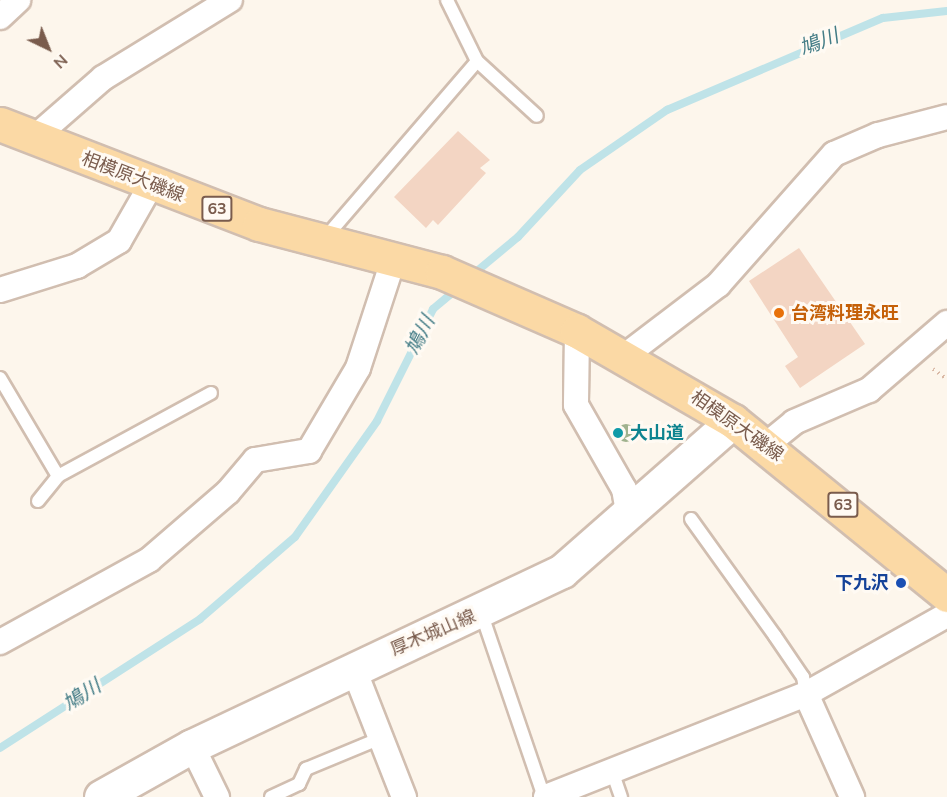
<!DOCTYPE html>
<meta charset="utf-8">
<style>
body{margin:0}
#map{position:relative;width:947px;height:797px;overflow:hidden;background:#fdf6ec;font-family:"Nunito Sans","Noto Sans JP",sans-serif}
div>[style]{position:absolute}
.stream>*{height:8px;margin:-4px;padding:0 4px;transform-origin:4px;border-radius:4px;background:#bfe3e8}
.building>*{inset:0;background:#f3d5c3}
.path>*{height:4px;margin-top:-2px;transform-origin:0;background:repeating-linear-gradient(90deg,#d9b8a5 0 1.5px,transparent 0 6px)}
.roads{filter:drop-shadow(2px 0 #d1beb0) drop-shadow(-2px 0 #d1beb0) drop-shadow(0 2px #d1beb0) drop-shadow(0 -2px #d1beb0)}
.lane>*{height:12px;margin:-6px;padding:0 6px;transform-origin:6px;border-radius:6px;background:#fff}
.street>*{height:24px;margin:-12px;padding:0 12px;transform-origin:12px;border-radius:12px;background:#fff}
.secondary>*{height:33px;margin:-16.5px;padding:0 16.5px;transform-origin:16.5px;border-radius:16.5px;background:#fff}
.primary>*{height:33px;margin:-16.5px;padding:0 16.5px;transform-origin:16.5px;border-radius:16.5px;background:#fbd9a5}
.trees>*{width:18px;height:18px;margin:-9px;border-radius:50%;background:#a0b28e}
.dots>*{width:16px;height:16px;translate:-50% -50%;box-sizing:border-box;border:3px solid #fffaf3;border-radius:50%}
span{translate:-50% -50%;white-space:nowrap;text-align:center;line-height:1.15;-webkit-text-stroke:6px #fffaf3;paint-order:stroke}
.shield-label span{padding:2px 4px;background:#fffaf3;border:2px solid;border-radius:4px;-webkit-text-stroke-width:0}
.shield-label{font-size:16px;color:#7a5c4d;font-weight:700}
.street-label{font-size:18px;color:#7a5c4d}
.food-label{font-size:18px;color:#c56008;font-weight:700}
.left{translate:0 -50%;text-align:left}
.culture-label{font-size:18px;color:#0d838f;font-weight:700}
.transit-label{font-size:18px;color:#164399;font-weight:700}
.right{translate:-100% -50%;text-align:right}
.water-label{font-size:20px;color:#437c86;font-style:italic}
.north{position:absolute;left:18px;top:18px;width:60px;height:60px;-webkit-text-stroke:4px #fffaf3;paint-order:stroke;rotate:137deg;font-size:16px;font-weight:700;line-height:24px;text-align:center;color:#7a5c4d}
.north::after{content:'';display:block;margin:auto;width:21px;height:27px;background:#7a5c4d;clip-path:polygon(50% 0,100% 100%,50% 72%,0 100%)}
</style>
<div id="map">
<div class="stream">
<div style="left:471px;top:276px;width:61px;rotate:-39.7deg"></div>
<div style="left:518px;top:237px;width:91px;rotate:-47.2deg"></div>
<div style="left:580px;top:170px;width:106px;rotate:-34.6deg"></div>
<div style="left:667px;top:110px;width:235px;rotate:-23.1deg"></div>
<div style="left:883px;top:18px;width:64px;rotate:-6.2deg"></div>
<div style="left:0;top:748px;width:238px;rotate:-32.8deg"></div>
<div style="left:200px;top:619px;width:125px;rotate:-40.8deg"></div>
<div style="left:295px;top:537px;width:142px;rotate:-54.7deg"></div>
<div style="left:377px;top:421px;width:125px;rotate:-63.4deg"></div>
<div style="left:433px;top:309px;width:34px;rotate:-40deg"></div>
</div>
<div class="building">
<div style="clip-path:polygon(458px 131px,490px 160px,480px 168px,486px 173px,438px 225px,433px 220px,426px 228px,394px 197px)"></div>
<div style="clip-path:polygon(799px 248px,865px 344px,800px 388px,785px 366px,798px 357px,749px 281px)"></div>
</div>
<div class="path">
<div style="left:933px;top:369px;width:17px;rotate:36deg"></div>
</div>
<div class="roads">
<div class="lane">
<div style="left:477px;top:61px;width:81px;rotate:42.5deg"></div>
<div style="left:325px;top:238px;width:233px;rotate:-49.3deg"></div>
<div style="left:477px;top:61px;width:68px;rotate:-116.2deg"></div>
<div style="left:0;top:378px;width:114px;rotate:59.4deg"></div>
<div style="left:38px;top:501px;width:32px;rotate:-51deg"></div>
<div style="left:58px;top:476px;width:174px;rotate:-28.5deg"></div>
<div style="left:691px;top:519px;width:144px;rotate:54.3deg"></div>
<div style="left:775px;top:636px;width:50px;rotate:55.7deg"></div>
<div style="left:803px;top:677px;width:17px;rotate:80deg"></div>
<div style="left:481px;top:612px;width:195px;rotate:71.2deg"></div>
<div style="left:612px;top:771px;width:28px;rotate:71deg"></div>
<div style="left:271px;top:797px;width:31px;rotate:-25deg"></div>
<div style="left:299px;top:784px;width:17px;rotate:-65deg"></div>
<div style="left:306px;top:769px;width:81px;rotate:-22.5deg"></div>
</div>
<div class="street">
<div style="left:0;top:17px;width:25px;rotate:-43deg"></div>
<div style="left:33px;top:139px;width:93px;rotate:-41.1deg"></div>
<div style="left:103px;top:78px;width:149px;rotate:-31.6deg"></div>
<div style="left:0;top:290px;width:81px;rotate:-17.3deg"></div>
<div style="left:77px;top:266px;width:49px;rotate:-30.8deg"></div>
<div style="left:119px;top:241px;width:64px;rotate:-60.3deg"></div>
<div style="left:577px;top:331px;width:74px;rotate:90.8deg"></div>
<div style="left:576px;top:405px;width:97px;rotate:60.3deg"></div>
<div style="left:624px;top:489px;width:28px;rotate:80deg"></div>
<div style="left:626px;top:355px;width:116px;rotate:-37.3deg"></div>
<div style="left:718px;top:285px;width:175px;rotate:-48.5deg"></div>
<div style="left:834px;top:154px;width:48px;rotate:-23.4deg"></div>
<div style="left:878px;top:135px;width:71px;rotate:-14.6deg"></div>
<div style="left:766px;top:445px;width:36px;rotate:-39deg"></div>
<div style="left:794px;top:422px;width:82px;rotate:-23.1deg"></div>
<div style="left:869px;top:390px;width:103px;rotate:-40.7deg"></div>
<div style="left:0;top:642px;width:170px;rotate:-28.8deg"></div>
<div style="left:149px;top:560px;width:104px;rotate:-40.7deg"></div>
<div style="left:228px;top:492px;width:42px;rotate:-49.8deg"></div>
<div style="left:255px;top:460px;width:55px;rotate:-9.5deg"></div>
<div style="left:309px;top:451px;width:96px;rotate:-59.4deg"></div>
<div style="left:358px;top:368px;width:116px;rotate:-71.9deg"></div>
<div style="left:353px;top:667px;width:140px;rotate:68.6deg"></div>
<div style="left:806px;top:694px;width:113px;rotate:65.9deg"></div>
<div style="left:192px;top:746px;width:57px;rotate:63.9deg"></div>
<div style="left:546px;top:797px;width:280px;rotate:-21.6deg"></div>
<div style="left:806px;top:694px;width:162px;rotate:-29.3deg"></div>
</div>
<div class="secondary">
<div style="left:101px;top:797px;width:104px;rotate:-29.3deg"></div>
<div style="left:192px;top:746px;width:409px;rotate:-25.3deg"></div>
<div style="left:562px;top:571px;width:227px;rotate:-41.3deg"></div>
</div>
<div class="primary">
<div style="left:0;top:124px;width:278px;rotate:21.1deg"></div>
<div style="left:259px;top:224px;width:189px;rotate:14.7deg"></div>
<div style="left:442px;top:272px;width:147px;rotate:23.6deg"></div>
<div style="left:577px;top:331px;width:180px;rotate:30deg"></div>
<div style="left:733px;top:421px;width:276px;rotate:39.1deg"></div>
</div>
</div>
<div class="trees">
<div style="left:626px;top:433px"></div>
</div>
<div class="dots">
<div style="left:779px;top:313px;background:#e8710a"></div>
<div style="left:618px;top:433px;background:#0f9aa8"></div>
<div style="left:901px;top:583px;background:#1a4fb4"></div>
</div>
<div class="shield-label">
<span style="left:217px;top:209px">63</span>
<span style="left:843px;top:505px">63</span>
</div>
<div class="street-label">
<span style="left:133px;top:177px;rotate:21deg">相模原大磯線</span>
<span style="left:737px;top:426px;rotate:35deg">相模原大磯線</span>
<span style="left:433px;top:633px;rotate:-23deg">厚木城山線</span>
</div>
<div class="food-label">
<span class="left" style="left:791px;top:313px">台湾料理永旺</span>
</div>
<div class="culture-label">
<span class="left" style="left:630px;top:433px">大山道</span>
</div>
<div class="transit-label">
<span class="right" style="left:889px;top:583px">下九沢</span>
</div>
<div class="water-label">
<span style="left:819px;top:42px;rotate:-21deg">鳩川</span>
<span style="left:420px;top:335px;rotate:-63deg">鳩川</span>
<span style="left:82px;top:695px;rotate:-33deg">鳩川</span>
</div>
<div class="north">N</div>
</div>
